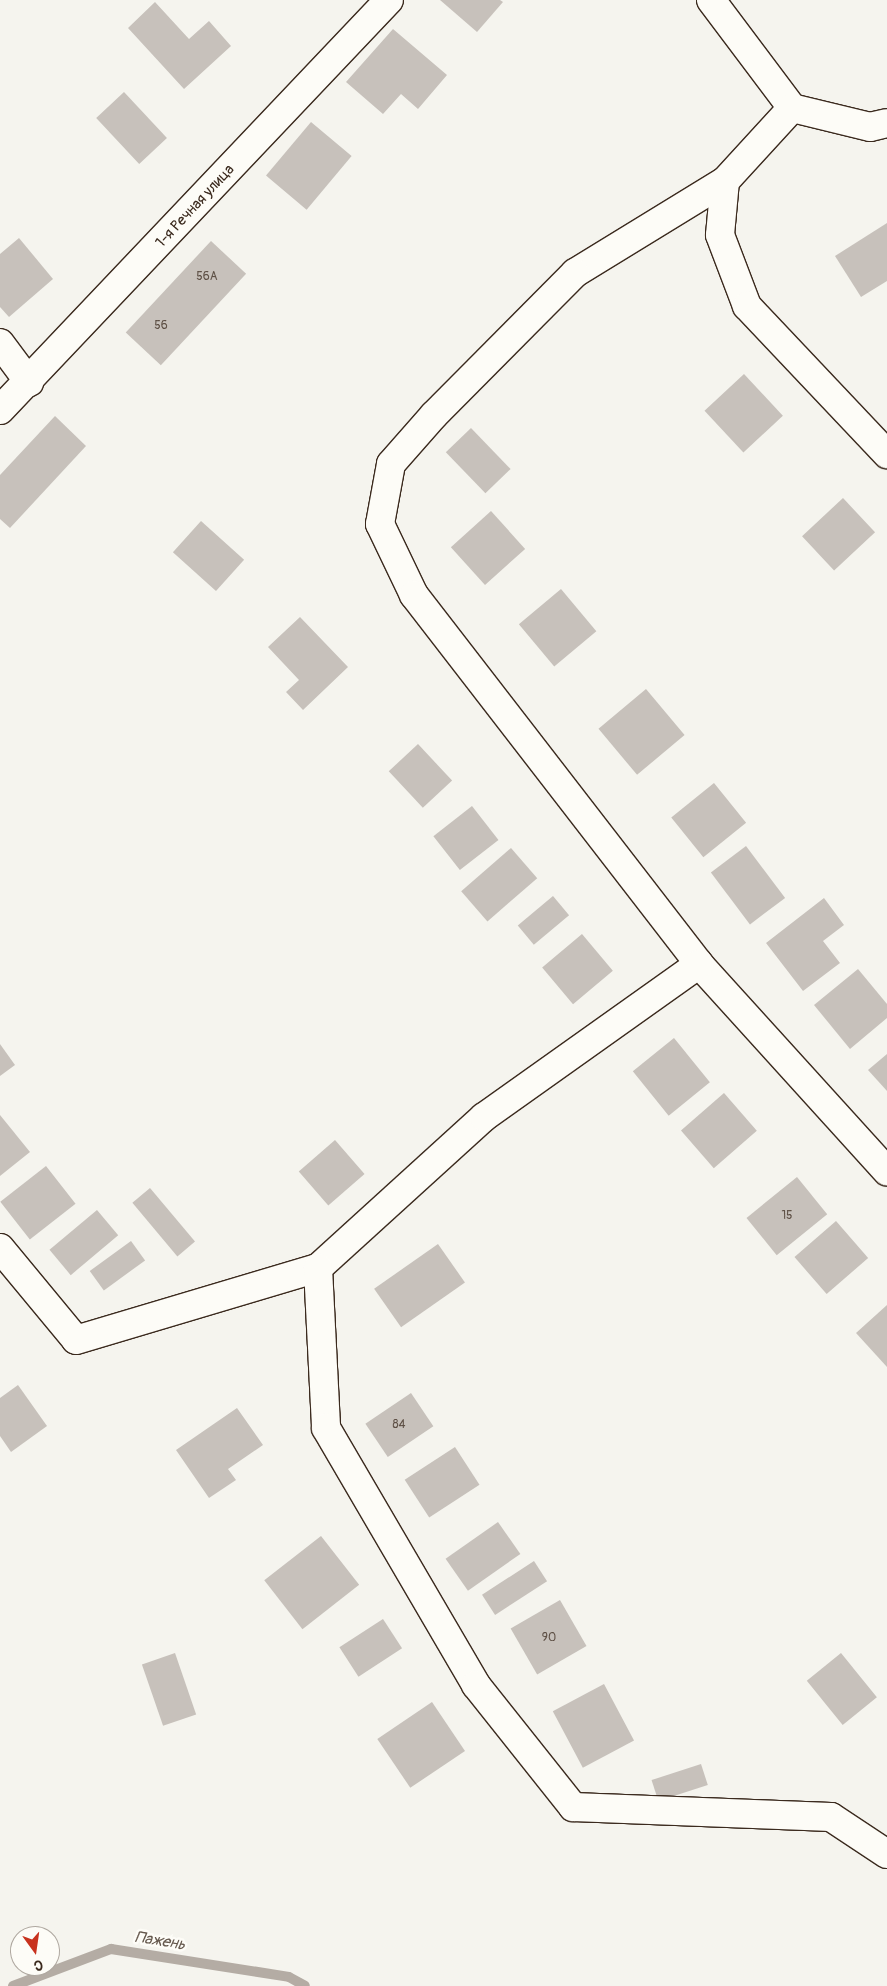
<!DOCTYPE html>
<meta charset="utf-8">
<style>
body{margin:0}
#map{position:relative;width:887px;height:1986px;overflow:hidden;background:#f5f4ee;font-family:Pangolin,sans-serif}
div>[style]{position:absolute}
.stream>*{height:10px;margin:-5px;padding:0 5px;transform-origin:5px;border-radius:5px;background:#b4aca4}
.building>*{inset:0;background:#c7c1bb;transform-origin:0 0}
.roads{filter:drop-shadow(1px 0 #3b2a1e) drop-shadow(-1px 0 #3b2a1e) drop-shadow(0 1px #3b2a1e) drop-shadow(0 -1px #3b2a1e)}
.minor>*{height:28px;margin:-14px;padding:0 14px;transform-origin:14px;border-radius:14px;background:#fdfcf7}
span{translate:-50% -50%;white-space:nowrap;text-align:center;line-height:1.15;-webkit-text-stroke:5px #fdfcf7;paint-order:stroke}
.number-label{font-size:12px;color:#5e5045}
.number-label span{-webkit-text-stroke-width:0}
.street-label{font-size:15px;color:#3b2a1e}
.water-label{font-size:16px;color:#65584d;font-style:italic}
.north{position:absolute;left:10px;top:1926px;width:50px;height:50px;box-sizing:border-box;background:#fdfcf7;border:1px solid #afa8a0;border-radius:50%;rotate:166deg;font-size:14px;font-weight:700;line-height:20px;text-align:center;color:#3b2a1e}
.north::after{content:'';display:block;margin:auto;width:18px;height:22px;background:#c8321e;clip-path:polygon(50% 0,100% 100%,50% 72%,0 100%)}
</style>
<div id="map">
<div class="stream">
<div style="left:13px;top:1986px;width:105px;rotate:-20.7deg"></div>
<div style="left:111px;top:1949px;width:180px;rotate:8.9deg"></div>
<div style="left:289px;top:1977px;width:18px;rotate:29deg"></div>
</div>
<div class="building">
<div style="clip-path:polygon(440px 0,500px 0,503px 2px,477px 32px)"></div>
<div style="clip-path:polygon(155px 2px,189px 39px,209px 21px,231px 46px,184px 89px,128px 28px)"></div>
<div style="clip-path:polygon(393px 29px,447px 75px,418px 109px,401px 94px,383px 114px,346px 82px)"></div>
<div style="left:124px;top:92px;width:63px;height:38px;rotate:47deg"></div>
<div style="left:311px;top:122px;width:53px;height:70px;rotate:40deg"></div>
<div style="clip-path:polygon(887px 223px,887px 281px,861px 297px,835px 256px)"></div>
<div style="clip-path:polygon(19px 238px,53px 279px,9px 317px,0 307px,0 254px)"></div>
<div style="left:211px;top:241px;width:48px;height:125px;rotate:43deg"></div>
<div style="left:744px;top:374px;width:57px;height:54px;rotate:47deg"></div>
<div style="clip-path:polygon(55px 416px,86px 446px,10px 528px,0 519px,0 475px)"></div>
<div style="left:471px;top:428px;width:57px;height:35px;rotate:46deg"></div>
<div style="left:843px;top:498px;width:47px;height:56px;rotate:47deg"></div>
<div style="left:491px;top:511px;width:51px;height:54px;rotate:48deg"></div>
<div style="left:201px;top:521px;width:58px;height:42px;rotate:42deg"></div>
<div style="left:561px;top:589px;width:55px;height:55px;rotate:50deg"></div>
<div style="clip-path:polygon(300px 617px,348px 667px,303px 710px,286px 692px,299px 680px,268px 647px)"></div>
<div style="left:646px;top:689px;width:60px;height:62px;rotate:50deg"></div>
<div style="left:418px;top:744px;width:50px;height:40px;rotate:47deg"></div>
<div style="left:714px;top:783px;width:51px;height:55px;rotate:51deg"></div>
<div style="left:472px;top:806px;width:43px;height:49px;rotate:52deg"></div>
<div style="left:746px;top:846px;width:65px;height:44px;rotate:53deg"></div>
<div style="left:511px;top:848px;width:40px;height:66px;rotate:49deg"></div>
<div style="left:553px;top:896px;width:25px;height:46px;rotate:50deg"></div>
<div style="clip-path:polygon(824px 898px,844px 925px,823px 941px,840px 963px,803px 991px,766px 943px)"></div>
<div style="left:582px;top:934px;width:48px;height:52px;rotate:50deg"></div>
<div style="clip-path:polygon(858px 969px,887px 1004px,887px 1018px,850px 1049px,814px 1005px)"></div>
<div style="left:674px;top:1038px;width:57px;height:53px;rotate:51deg"></div>
<div style="clip-path:polygon(0 1044px,15px 1065px,0 1076px)"></div>
<div style="clip-path:polygon(887px 1054px,887px 1091px,868px 1070px)"></div>
<div style="left:724px;top:1093px;width:50px;height:57px;rotate:49deg"></div>
<div style="clip-path:polygon(0 1115px,30px 1152px,0 1176px)"></div>
<div style="left:335px;top:1140px;width:45px;height:48px;rotate:49deg"></div>
<div style="left:46px;top:1166px;width:48px;height:58px;rotate:52deg"></div>
<div style="left:797px;top:1177px;width:48px;height:65px;rotate:51deg"></div>
<div style="left:150px;top:1188px;width:70px;height:23px;rotate:50deg"></div>
<div style="left:97px;top:1210px;width:33px;height:62px;rotate:50deg"></div>
<div style="left:836px;top:1221px;width:49px;height:55px;rotate:49deg"></div>
<div style="left:131px;top:1241px;width:24px;height:51px;rotate:54deg"></div>
<div style="left:438px;top:1244px;width:47px;height:78px;rotate:55deg"></div>
<div style="clip-path:polygon(887px 1305px,887px 1367px,856px 1333px)"></div>
<div style="clip-path:polygon(18px 1385px,47px 1426px,11px 1452px,0 1436px,0 1398px)"></div>
<div style="left:411px;top:1393px;width:40px;height:55px;rotate:56deg"></div>
<div style="clip-path:polygon(237px 1408px,263px 1445px,228px 1469px,236px 1480px,209px 1498px,176px 1450px)"></div>
<div style="left:455px;top:1447px;width:45px;height:60px;rotate:57deg"></div>
<div style="left:498px;top:1522px;width:39px;height:64px;rotate:55deg"></div>
<div style="left:321px;top:1536px;width:62px;height:72px;rotate:52deg"></div>
<div style="left:534px;top:1561px;width:24px;height:62px;rotate:57deg"></div>
<div style="left:560px;top:1600px;width:53px;height:57px;rotate:60deg"></div>
<div style="left:383px;top:1619px;width:35px;height:52px;rotate:57deg"></div>
<div style="left:175px;top:1653px;width:65px;height:35px;rotate:71deg"></div>
<div style="left:841px;top:1653px;width:57px;height:44px;rotate:51deg"></div>
<div style="left:604px;top:1684px;width:64px;height:58px;rotate:62deg"></div>
<div style="left:432px;top:1702px;width:59px;height:66px;rotate:56deg"></div>
<div style="left:701px;top:1764px;width:22px;height:52px;rotate:72deg"></div>
</div>
<div class="roads">
<div class="minor">
<div style="left:711px;top:0;width:135px;rotate:53.1deg"></div>
<div style="left:792px;top:108px;width:99px;rotate:132.5deg"></div>
<div style="left:725px;top:181px;width:176px;rotate:148.5deg"></div>
<div style="left:575px;top:273px;width:200px;rotate:134.8deg"></div>
<div style="left:434px;top:415px;width:65px;rotate:131.3deg"></div>
<div style="left:391px;top:464px;width:61px;rotate:100.4deg"></div>
<div style="left:380px;top:524px;width:79px;rotate:64.4deg"></div>
<div style="left:414px;top:595px;width:466px;rotate:52.3deg"></div>
<div style="left:699px;top:964px;width:280px;rotate:47.8deg"></div>
<div style="left:792px;top:108px;width:80px;rotate:13.7deg"></div>
<div style="left:870px;top:127px;width:17px;rotate:-13deg"></div>
<div style="left:725px;top:181px;width:54px;rotate:95.3deg"></div>
<div style="left:720px;top:235px;width:76px;rotate:69.2deg"></div>
<div style="left:747px;top:306px;width:204px;rotate:46.6deg"></div>
<div style="left:0;top:343px;width:49px;rotate:53.4deg"></div>
<div style="left:0;top:410px;width:565px;rotate:-46.51deg"></div>
<div style="left:0;top:1248px;width:119px;rotate:50.4deg"></div>
<div style="left:76px;top:1340px;width:252px;rotate:-16.6deg"></div>
<div style="left:318px;top:1268px;width:224px;rotate:-42.3deg"></div>
<div style="left:484px;top:1117px;width:264px;rotate:-35.4deg"></div>
<div style="left:318px;top:1268px;width:160px;rotate:87.1deg"></div>
<div style="left:326px;top:1428px;width:298px;rotate:59.7deg"></div>
<div style="left:476px;top:1685px;width:156px;rotate:51.5deg"></div>
<div style="left:573px;top:1807px;width:258px;rotate:2.2deg"></div>
<div style="left:831px;top:1817px;width:67px;rotate:33.5deg"></div>
</div>
</div>
<div class="number-label">
<span style="left:207px;top:277px">56А</span>
<span style="left:161px;top:326px">56</span>
<span style="left:787px;top:1216px">15</span>
<span style="left:399px;top:1425px">84</span>
<span style="left:549px;top:1638px">90</span>
</div>
<div class="street-label">
<span style="left:195px;top:206px;rotate:-47deg">1-я Речная улица</span>
</div>
<div class="water-label">
<span style="left:160px;top:1941px;rotate:9deg">Пажень</span>
</div>
<div class="north">С</div>
</div>
